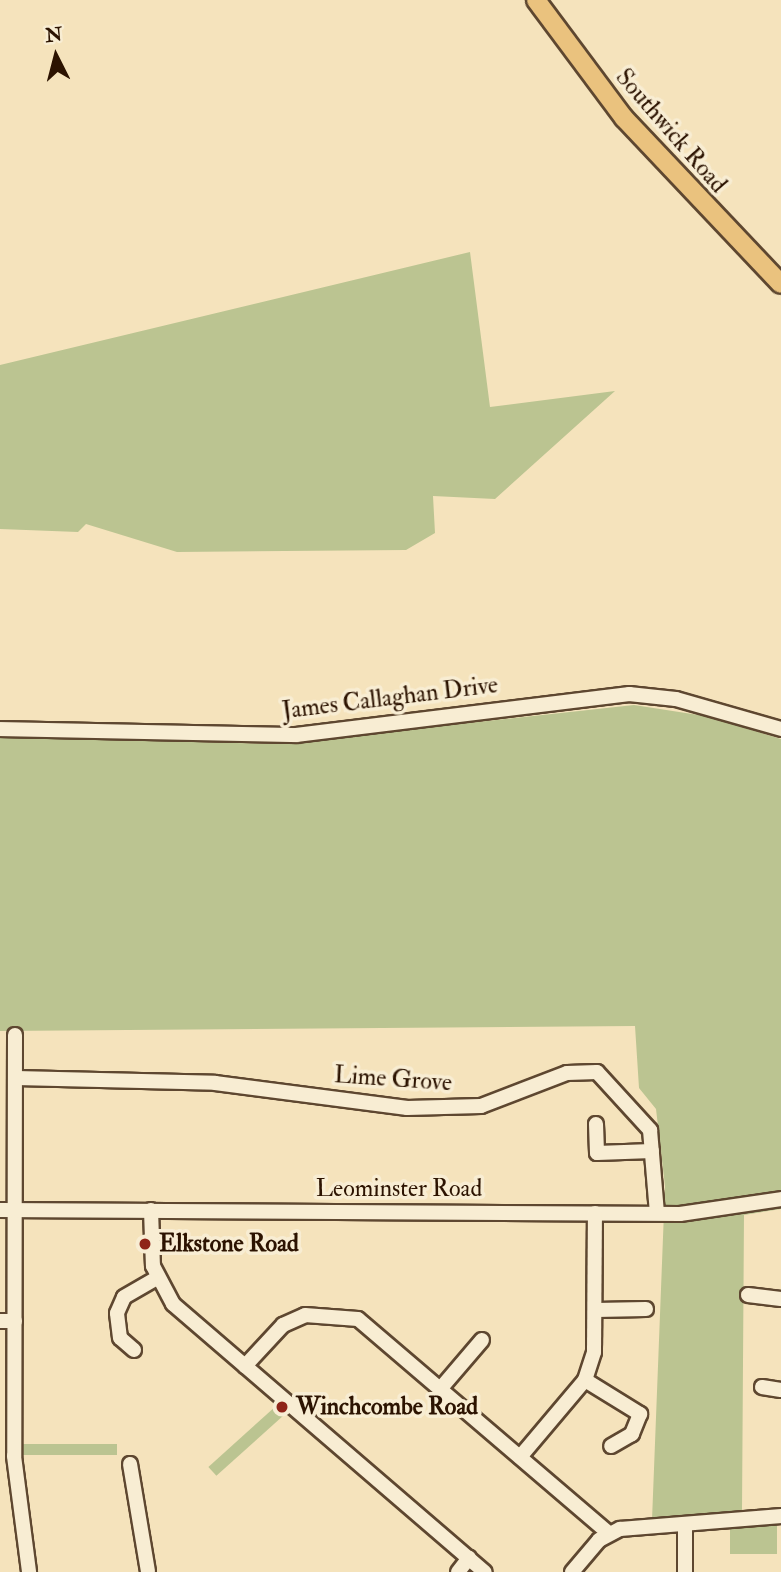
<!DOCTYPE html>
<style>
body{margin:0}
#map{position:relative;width:781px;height:1572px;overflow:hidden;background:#f5e3bc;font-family:"IM FELL Double Pica",serif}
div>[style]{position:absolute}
.green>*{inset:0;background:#bbc491;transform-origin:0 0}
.roads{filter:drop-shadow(2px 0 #5e4730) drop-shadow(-2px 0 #5e4730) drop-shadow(0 2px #5e4730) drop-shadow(0 -2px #5e4730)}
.minor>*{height:14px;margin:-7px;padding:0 7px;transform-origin:7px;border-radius:7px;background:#f8edd3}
.major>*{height:18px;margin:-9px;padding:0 9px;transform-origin:9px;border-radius:9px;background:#eac27e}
.dots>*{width:19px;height:19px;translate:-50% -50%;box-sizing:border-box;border:4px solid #f8edd3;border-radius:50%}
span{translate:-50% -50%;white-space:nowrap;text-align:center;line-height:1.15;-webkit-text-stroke:7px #f8edd3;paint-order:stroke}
.street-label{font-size:24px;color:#2c1301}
.poi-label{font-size:24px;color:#2c1301;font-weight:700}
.left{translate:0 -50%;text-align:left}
.north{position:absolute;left:21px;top:21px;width:70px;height:70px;-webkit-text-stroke:5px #f8edd3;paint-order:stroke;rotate:354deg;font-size:19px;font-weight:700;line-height:28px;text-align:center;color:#2c1301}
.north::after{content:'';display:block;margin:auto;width:24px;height:32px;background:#2c1301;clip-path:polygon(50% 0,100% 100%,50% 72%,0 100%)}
</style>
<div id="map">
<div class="green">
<div style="clip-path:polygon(470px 252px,490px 407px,615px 391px,495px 499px,433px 496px,435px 533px,406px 550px,177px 552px,86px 524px,78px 532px,0 529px,0 365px)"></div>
<div style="clip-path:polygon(634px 705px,705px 716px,781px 739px,781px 1209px,744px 1215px,742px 1512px,652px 1520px,665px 1186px,656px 1109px,639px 1088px,635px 1026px,0 1031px,0 737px,275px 744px)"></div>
<div style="left:276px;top:1406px;width:12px;height:91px;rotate:48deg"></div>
<div style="left:23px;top:1444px;width:94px;height:11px"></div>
<div style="left:777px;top:1525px;width:29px;height:47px;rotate:90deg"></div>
</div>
<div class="roads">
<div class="minor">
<div style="left:0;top:729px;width:296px;rotate:1.2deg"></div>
<div style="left:296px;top:735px;width:336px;rotate:-7deg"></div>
<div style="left:629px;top:694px;width:47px;rotate:6.1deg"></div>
<div style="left:676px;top:699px;width:109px;rotate:15.9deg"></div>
<div style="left:15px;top:1035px;width:421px;rotate:90.1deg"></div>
<div style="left:14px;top:1456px;width:117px;rotate:82.6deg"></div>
<div style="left:16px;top:1078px;width:199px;rotate:1.4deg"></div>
<div style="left:215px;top:1083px;width:194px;rotate:7.4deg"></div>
<div style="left:407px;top:1108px;width:74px;rotate:-1.5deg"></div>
<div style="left:481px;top:1106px;width:92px;rotate:-21deg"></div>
<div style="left:567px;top:1073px;width:30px;rotate:-2deg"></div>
<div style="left:597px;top:1072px;width:79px;rotate:47.6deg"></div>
<div style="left:650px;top:1130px;width:83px;rotate:85.2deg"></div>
<div style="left:596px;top:1124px;width:29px;rotate:88deg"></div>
<div style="left:597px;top:1153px;width:55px;rotate:-2.1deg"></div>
<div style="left:0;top:1210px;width:680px;rotate:0.34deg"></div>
<div style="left:680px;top:1214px;width:102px;rotate:-8.4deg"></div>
<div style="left:151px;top:1210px;width:56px;rotate:88deg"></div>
<div style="left:153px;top:1266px;width:43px;rotate:62.2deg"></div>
<div style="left:173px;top:1304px;width:411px;rotate:40.7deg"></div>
<div style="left:748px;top:1295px;width:33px;rotate:7deg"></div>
<div style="left:596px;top:1310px;width:50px;rotate:-1.1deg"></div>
<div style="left:0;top:1321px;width:15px"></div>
<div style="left:134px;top:1350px;width:18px;rotate:-139deg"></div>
<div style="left:120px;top:1338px;width:25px;rotate:-97deg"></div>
<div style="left:117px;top:1313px;width:17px;rotate:-66deg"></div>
<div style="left:124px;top:1297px;width:38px;rotate:-30deg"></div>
<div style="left:245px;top:1366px;width:56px;rotate:-47.2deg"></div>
<div style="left:283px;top:1325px;width:24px;rotate:-24deg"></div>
<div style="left:305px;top:1315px;width:53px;rotate:4.3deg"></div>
<div style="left:358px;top:1319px;width:330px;rotate:40.5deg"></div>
<div style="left:585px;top:1380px;width:65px;rotate:31.7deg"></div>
<div style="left:640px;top:1414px;width:22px;rotate:112deg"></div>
<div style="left:632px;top:1434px;width:24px;rotate:150deg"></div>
<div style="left:762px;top:1387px;width:19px;rotate:9deg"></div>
<div style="left:441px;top:1388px;width:63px;rotate:-49.5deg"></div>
<div style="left:520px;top:1457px;width:101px;rotate:-49.8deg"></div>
<div style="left:585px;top:1380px;width:29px;rotate:-72deg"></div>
<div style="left:594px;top:1352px;width:139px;rotate:-89.6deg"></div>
<div style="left:130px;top:1464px;width:109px;rotate:80.5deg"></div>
<div style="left:458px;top:1572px;width:18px;rotate:-52deg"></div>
<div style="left:572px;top:1572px;width:42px;rotate:-49.8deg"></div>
<div style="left:599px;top:1540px;width:24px;rotate:-28deg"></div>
<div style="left:620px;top:1529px;width:162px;rotate:-4.6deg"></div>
<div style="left:685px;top:1572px;width:47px;rotate:-90deg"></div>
</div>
<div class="major">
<div style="left:536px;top:0;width:147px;rotate:53.3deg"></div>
<div style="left:624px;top:118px;width:228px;rotate:46.6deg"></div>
</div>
</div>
<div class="dots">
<div style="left:145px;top:1244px;background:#8f2418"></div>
<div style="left:282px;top:1407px;background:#8f2418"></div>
</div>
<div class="street-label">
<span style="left:671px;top:131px;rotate:49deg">Southwick Road</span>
<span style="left:390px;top:698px;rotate:-7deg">James Callaghan Drive</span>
<span style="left:393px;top:1079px;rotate:4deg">Lime Grove</span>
<span style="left:399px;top:1189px">Leominster Road</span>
</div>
<div class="poi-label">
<span class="left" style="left:159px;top:1244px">Elkstone Road</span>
<span class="left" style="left:296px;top:1407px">Winchcombe Road</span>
</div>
<div class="north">N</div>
</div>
